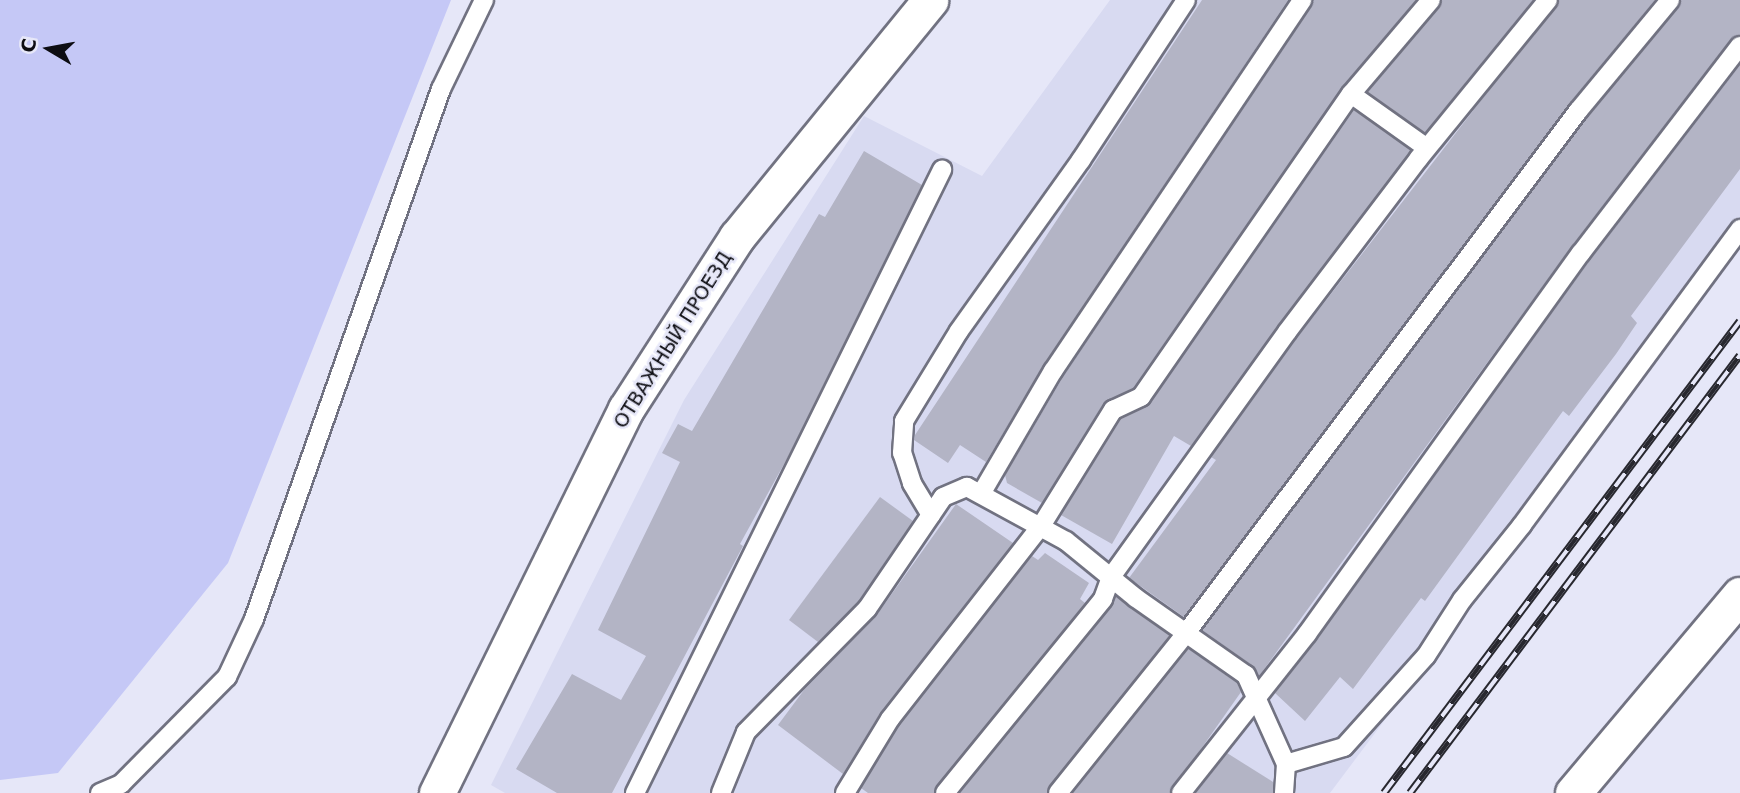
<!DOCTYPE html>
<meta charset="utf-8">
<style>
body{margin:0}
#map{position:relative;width:1740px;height:793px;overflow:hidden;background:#e6e7f8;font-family:"DejaVu Sans",sans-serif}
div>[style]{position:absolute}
.built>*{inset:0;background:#d8daf1}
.green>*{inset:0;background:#c5c8f6}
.building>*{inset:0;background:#b3b4c5}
.roads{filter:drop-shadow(2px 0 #717281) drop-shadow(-2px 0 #717281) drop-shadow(0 2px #717281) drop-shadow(0 -2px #717281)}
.lane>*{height:18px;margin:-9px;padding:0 9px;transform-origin:9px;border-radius:9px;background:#fff}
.street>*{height:35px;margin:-17.5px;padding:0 17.5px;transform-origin:17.5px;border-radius:17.5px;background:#fff}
.rail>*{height:8px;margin-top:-4px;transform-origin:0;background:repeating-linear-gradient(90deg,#e6e7f8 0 16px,#28282f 0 32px);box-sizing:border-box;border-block:2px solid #28282f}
span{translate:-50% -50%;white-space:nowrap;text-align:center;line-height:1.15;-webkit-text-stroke:5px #e6e7f8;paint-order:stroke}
.street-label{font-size:19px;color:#0d0d12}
.north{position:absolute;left:14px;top:14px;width:70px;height:70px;-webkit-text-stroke:5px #e6e7f8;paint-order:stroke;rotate:280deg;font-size:19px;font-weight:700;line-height:28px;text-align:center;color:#0d0d12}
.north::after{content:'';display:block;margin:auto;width:24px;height:32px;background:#0d0d12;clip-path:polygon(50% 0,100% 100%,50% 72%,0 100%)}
</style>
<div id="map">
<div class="built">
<div style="clip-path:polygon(1110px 0,1740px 0,1740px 247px,1330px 793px,505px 793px,491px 785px,684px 400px,864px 116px,982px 176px)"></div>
</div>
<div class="green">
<div style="clip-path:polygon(0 0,451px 0,228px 563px,58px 773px,0 780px)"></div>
</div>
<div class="building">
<div style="clip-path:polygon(1202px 0,1288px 0,1044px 365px,986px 462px,960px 445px,948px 463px,914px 440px,915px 435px)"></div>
<div style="clip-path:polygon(1313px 0,1416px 0,1342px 88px,1133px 388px,1103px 404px,1042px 503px,1007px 483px,1005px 475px,1063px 377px)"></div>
<div style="clip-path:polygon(1442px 0,1533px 0,1425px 133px,1368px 92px)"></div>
<div style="clip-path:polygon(1559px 0,1655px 0,1569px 104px,1184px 617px,1129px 578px,1216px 460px,1211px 457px,1296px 339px)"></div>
<div style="clip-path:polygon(1681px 0,1740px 0,1740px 35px,1731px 39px,1572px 246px,1259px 676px,1253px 666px,1202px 630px,1587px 118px)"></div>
<div style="clip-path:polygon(1740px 65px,1740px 169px,1631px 316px,1637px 323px,1616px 354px,1569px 416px,1563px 411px,1425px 601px,1421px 598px,1353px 689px,1340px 677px,1305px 721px,1275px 693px,1590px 260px)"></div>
<div style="clip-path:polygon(1354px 110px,1411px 150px,1191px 446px,1174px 436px,1112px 544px,1061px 515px,1121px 419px,1150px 403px)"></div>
<div style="clip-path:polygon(864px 151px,922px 185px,789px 455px,740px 544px,743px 546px,612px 793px,557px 793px,516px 769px,572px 674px,621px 700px,646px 656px,598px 630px,680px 462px,662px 453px,678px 424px,692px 431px,819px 214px,825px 217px)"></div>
<div style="clip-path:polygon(880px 497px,913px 521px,858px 602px,818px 642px,789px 620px)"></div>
<div style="clip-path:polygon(956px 504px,1013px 543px,881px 712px,843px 774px,778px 725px,804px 690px,876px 616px)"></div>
<div style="clip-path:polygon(1045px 553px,1089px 583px,1080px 599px,1085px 603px,934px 793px,868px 793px,861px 788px,899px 725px,1032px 556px,1038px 560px)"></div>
<div style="clip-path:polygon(1116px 596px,1170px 635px,1047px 793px,960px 793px)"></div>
<div style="clip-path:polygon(1188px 648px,1237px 683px,1241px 692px,1170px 793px,1073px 793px)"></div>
<div style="clip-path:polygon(1227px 753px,1273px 782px,1273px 793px,1196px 793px)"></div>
</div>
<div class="roads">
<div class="lane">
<div style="left:1351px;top:94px;width:123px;rotate:-49.6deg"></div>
<div style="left:981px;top:494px;width:143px;rotate:-59.7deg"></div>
<div style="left:1053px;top:371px;width:447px;rotate:-56.1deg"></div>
<div style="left:931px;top:515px;width:37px;rotate:-121deg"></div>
<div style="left:912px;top:483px;width:32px;rotate:-108deg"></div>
<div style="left:902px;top:453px;width:32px;rotate:-86deg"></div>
<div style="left:904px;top:421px;width:105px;rotate:-58.6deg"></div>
<div style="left:959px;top:331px;width:210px;rotate:-54.5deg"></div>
<div style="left:1081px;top:160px;width:191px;rotate:-56.7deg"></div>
<div style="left:1286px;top:764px;width:60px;rotate:-16.3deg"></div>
<div style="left:1344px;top:747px;width:122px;rotate:-48deg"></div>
<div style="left:1426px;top:656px;width:67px;rotate:-57.3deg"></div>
<div style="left:1462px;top:600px;width:96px;rotate:-51.3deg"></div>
<div style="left:1522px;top:525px;width:368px;rotate:-53.6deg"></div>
<div style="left:100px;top:793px;width:23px;rotate:-23deg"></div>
<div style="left:121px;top:784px;width:151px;rotate:-45.3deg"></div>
<div style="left:227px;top:677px;width:64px;rotate:-65deg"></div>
<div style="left:254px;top:619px;width:562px;rotate:-70.57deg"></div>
<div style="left:441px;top:89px;width:99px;rotate:-64.2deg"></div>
<div style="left:635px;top:793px;width:695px;rotate:-63.77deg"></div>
<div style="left:721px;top:793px;width:66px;rotate:-67.7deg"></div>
<div style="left:746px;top:732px;width:173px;rotate:-45.5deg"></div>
<div style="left:867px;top:609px;width:135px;rotate:-55.8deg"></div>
<div style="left:943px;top:497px;width:26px;rotate:-23deg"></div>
<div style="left:967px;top:487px;width:113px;rotate:28.6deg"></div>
<div style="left:1066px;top:541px;width:90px;rotate:39.2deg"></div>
<div style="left:1136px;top:598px;width:134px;rotate:35deg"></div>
<div style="left:1246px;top:675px;width:98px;rotate:65.8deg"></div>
<div style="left:1286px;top:764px;width:29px;rotate:94deg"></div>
<div style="left:845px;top:793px;width:87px;rotate:-58.7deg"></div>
<div style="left:890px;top:719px;width:245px;rotate:-52deg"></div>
<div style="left:1041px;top:526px;width:137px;rotate:-58.2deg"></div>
<div style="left:1113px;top:410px;width:31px;rotate:-25deg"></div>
<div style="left:1141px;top:397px;width:369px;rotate:-55.3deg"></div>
<div style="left:1351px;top:94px;width:93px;rotate:35.4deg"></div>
<div style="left:945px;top:793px;width:250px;rotate:-50.8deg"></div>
<div style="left:1103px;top:599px;width:23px;rotate:-70deg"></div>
<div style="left:1111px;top:577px;width:302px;rotate:-54.3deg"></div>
<div style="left:1287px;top:332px;width:218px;rotate:-52.8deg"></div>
<div style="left:1419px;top:158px;width:204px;rotate:-50.8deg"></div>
<div style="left:1058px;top:793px;width:205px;rotate:-51.3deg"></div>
<div style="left:1186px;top:633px;width:653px;rotate:-53.09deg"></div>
<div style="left:1578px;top:111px;width:144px;rotate:-50.3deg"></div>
<div style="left:1181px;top:793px;width:203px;rotate:-51.6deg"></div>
<div style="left:1307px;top:634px;width:469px;rotate:-54.3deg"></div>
<div style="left:1581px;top:253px;width:261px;rotate:-52.5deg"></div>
</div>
<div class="street">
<div style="left:437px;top:793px;width:428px;rotate:-63.8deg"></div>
<div style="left:626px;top:409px;width:205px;rotate:-57.2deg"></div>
<div style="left:737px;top:237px;width:306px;rotate:-50.8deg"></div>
<div style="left:1573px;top:793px;width:259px;rotate:-49.9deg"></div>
</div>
</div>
<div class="rail">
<div style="left:1384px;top:793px;width:591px;rotate:-52.98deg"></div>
<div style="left:1410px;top:793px;width:548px;rotate:-53deg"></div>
</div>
<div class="street-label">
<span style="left:673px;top:340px;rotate:-58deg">ОТВАЖНЫЙ ПРОЕЗД</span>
</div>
<div class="north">С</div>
</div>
